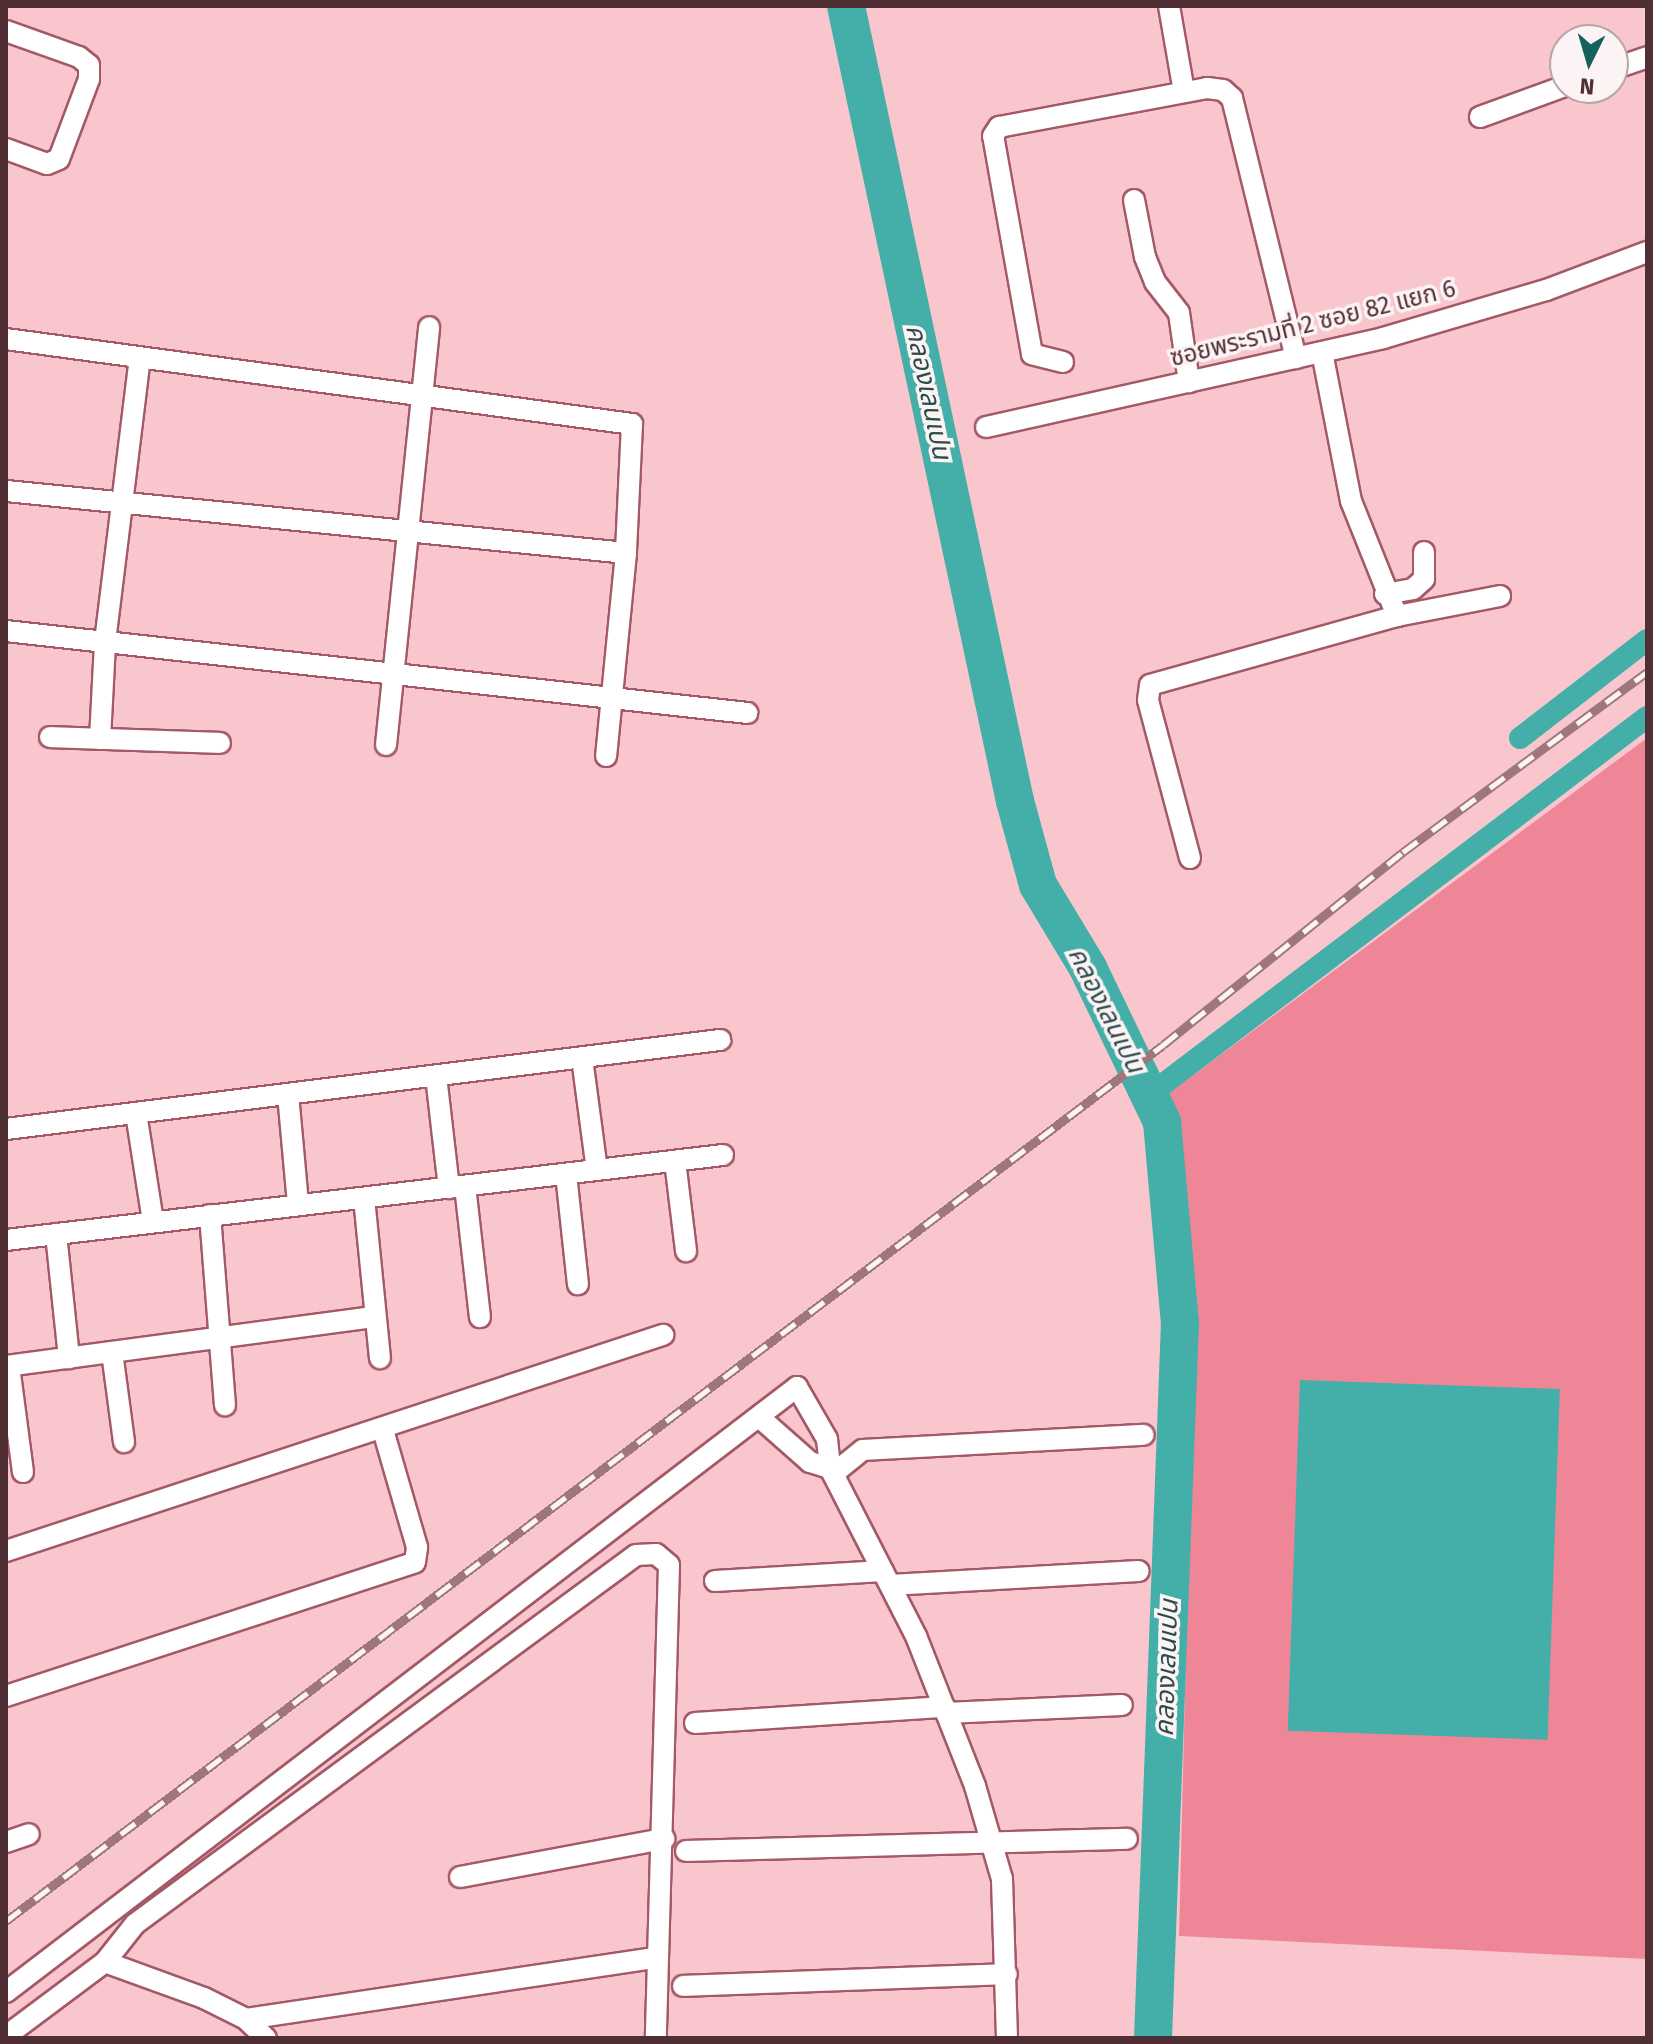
<!DOCTYPE html>
<meta charset="utf-8">
<style>
body{margin:0}
#map{position:relative;width:1653px;height:2044px;overflow:hidden;background:#f8c6cc;font-family:"Fira Sans","Noto Sans Thai",sans-serif}
div>[style]{position:absolute}
.green>*{inset:0;background:#ef8698}
.water>*{inset:0;background:#44afa8;transform-origin:0 0}
.canal>*{height:22px;margin:-11px;padding:0 11px;transform-origin:11px;border-radius:11px;background:#44afa8}
.river>*{height:38px;margin:-19px;padding:0 19px;transform-origin:19px;border-radius:19px;background:#44afa8}
.roads{filter:drop-shadow(2px 0 #a35966) drop-shadow(-2px 0 #a35966) drop-shadow(0 2px #a35966) drop-shadow(0 -2px #a35966)}
.minor>*{height:20px;margin:-10px;padding:0 10px;transform-origin:10px;border-radius:10px;background:#fff}
.rail>*{height:9px;margin-top:-4.5px;transform-origin:0;background:repeating-linear-gradient(90deg,#fcf3f4 0 18px,#9f767c 0 36px);box-sizing:border-box;border-block:2px solid #9f767c}
span{translate:-50% -50%;white-space:nowrap;text-align:center;line-height:1.15;-webkit-text-stroke:7px #fcf3f4;paint-order:stroke}
.street-label{font-size:24px;color:#502f34}
.water-label{font-size:26px;color:#2b4c49;font-style:italic}
.frame{position:absolute;inset:0;border:8px solid #502f34;pointer-events:none}
.north{position:absolute;left:1549px;top:24px;width:80px;height:80px;box-sizing:border-box;background:#fcf3f4;border:2px solid #b7a5a7;border-radius:50%;rotate:185deg;font-size:22px;font-weight:700;line-height:32px;text-align:center;color:#502f34}
.north::after{content:'';display:block;margin:auto;width:28px;height:36px;background:#13625e;clip-path:polygon(50% 0,100% 100%,50% 72%,0 100%)}
</style>
<div id="map">
<div class="green">
<div style="clip-path:polygon(1647px 738px,1647px 1959px,1179px 1936px,1192px 1409px,1188px 1249px,1168px 1094px)"></div>
</div>
<div class="water">
<div style="left:1300px;top:1380px;width:260px;height:351px;rotate:2deg"></div>
</div>
<div class="canal">
<div style="left:1520px;top:738px;width:160px;rotate:-37.7deg"></div>
<div style="left:1149px;top:1095px;width:625px;rotate:-37.2deg"></div>
</div>
<div class="river">
<div style="left:846px;top:6px;width:813px;rotate:78deg"></div>
<div style="left:1015px;top:801px;width:87px;rotate:74.7deg"></div>
<div style="left:1038px;top:885px;width:97px;rotate:58.9deg"></div>
<div style="left:1088px;top:968px;width:171px;rotate:64.3deg"></div>
<div style="left:1162px;top:1122px;width:201px;rotate:84.9deg"></div>
<div style="left:1180px;top:1322px;width:717px;rotate:92.16deg"></div>
</div>
<div class="roads">
<div class="minor">
<div style="left:1169px;top:6px;width:87px;rotate:80.1deg"></div>
<div style="left:6px;top:31px;width:77px;rotate:19.6deg"></div>
<div style="left:79px;top:57px;width:13px;rotate:39deg"></div>
<div style="left:89px;top:65px;width:14px;rotate:90deg"></div>
<div style="left:89px;top:79px;width:85px;rotate:110.6deg"></div>
<div style="left:59px;top:159px;width:13px;rotate:157deg"></div>
<div style="left:47px;top:164px;width:44px;rotate:-159.9deg"></div>
<div style="left:1613px;top:69px;width:36px;rotate:-19deg"></div>
<div style="left:1480px;top:117px;width:90px;rotate:-20deg"></div>
<div style="left:1134px;top:200px;width:58px;rotate:79.1deg"></div>
<div style="left:1145px;top:257px;width:27px;rotate:68deg"></div>
<div style="left:1155px;top:282px;width:39px;rotate:52deg"></div>
<div style="left:1179px;top:313px;width:70px;rotate:81.8deg"></div>
<div style="left:6px;top:339px;width:632px;rotate:7.73deg"></div>
<div style="left:632px;top:424px;width:129px;rotate:92.7deg"></div>
<div style="left:626px;top:553px;width:204px;rotate:95.6deg"></div>
<div style="left:1322px;top:352px;width:152px;rotate:79deg"></div>
<div style="left:1351px;top:501px;width:124px;rotate:68.2deg"></div>
<div style="left:1397px;top:616px;width:105px;rotate:-11deg"></div>
<div style="left:1063px;top:362px;width:32px;rotate:-166deg"></div>
<div style="left:1032px;top:354px;width:221px;rotate:-100.1deg"></div>
<div style="left:993px;top:136px;width:11px;rotate:-56deg"></div>
<div style="left:999px;top:127px;width:212px;rotate:-10.6deg"></div>
<div style="left:1207px;top:88px;width:16px;rotate:7deg"></div>
<div style="left:1223px;top:90px;width:12px;rotate:42deg"></div>
<div style="left:1232px;top:98px;width:268px;rotate:76.2deg"></div>
<div style="left:986px;top:427px;width:407px;rotate:-12.6deg"></div>
<div style="left:1383px;top:338px;width:170px;rotate:-16.4deg"></div>
<div style="left:1546px;top:290px;width:108px;rotate:-20.6deg"></div>
<div style="left:6px;top:491px;width:623px;rotate:5.71deg"></div>
<div style="left:1385px;top:594px;width:28px;rotate:-10deg"></div>
<div style="left:1413px;top:589px;width:15px;rotate:-42deg"></div>
<div style="left:1424px;top:579px;width:27px;rotate:-90deg"></div>
<div style="left:6px;top:631px;width:746px;rotate:6.31deg"></div>
<div style="left:50px;top:737px;width:170px;rotate:2deg"></div>
<div style="left:100px;top:739px;width:97px;rotate:-87deg"></div>
<div style="left:105px;top:642px;width:287px;rotate:-83deg"></div>
<div style="left:386px;top:745px;width:420px;rotate:-84.1deg"></div>
<div style="left:1190px;top:858px;width:163px;rotate:-104.9deg"></div>
<div style="left:1148px;top:700px;width:15px;rotate:-82deg"></div>
<div style="left:1150px;top:685px;width:256px;rotate:-15.6deg"></div>
<div style="left:582px;top:1058px;width:113px;rotate:82.4deg"></div>
<div style="left:436px;top:1076px;width:113px;rotate:83.4deg"></div>
<div style="left:288px;top:1094px;width:109px;rotate:84.8deg"></div>
<div style="left:136px;top:1113px;width:110px;rotate:81.1deg"></div>
<div style="left:6px;top:1129px;width:720px;rotate:-7.11deg"></div>
<div style="left:675px;top:1161px;width:91px;rotate:83deg"></div>
<div style="left:566px;top:1174px;width:111px;rotate:83.8deg"></div>
<div style="left:465px;top:1186px;width:132px;rotate:83.5deg"></div>
<div style="left:364px;top:1198px;width:161px;rotate:84.3deg"></div>
<div style="left:210px;top:1215px;width:191px;rotate:85.5deg"></div>
<div style="left:56px;top:1234px;width:125px;rotate:84deg"></div>
<div style="left:6px;top:1240px;width:722px;rotate:-6.76deg"></div>
<div style="left:112px;top:1352px;width:91px;rotate:82.4deg"></div>
<div style="left:6px;top:1366px;width:370px;rotate:-7.6deg"></div>
<div style="left:9px;top:1366px;width:107px;rotate:82.5deg"></div>
<div style="left:759px;top:1417px;width:68px;rotate:41.4deg"></div>
<div style="left:810px;top:1462px;width:21px;rotate:17deg"></div>
<div style="left:833px;top:1474px;width:38px;rotate:-39deg"></div>
<div style="left:863px;top:1450px;width:281px;rotate:-3.1deg"></div>
<div style="left:6px;top:1551px;width:692px;rotate:-18.2deg"></div>
<div style="left:715px;top:1581px;width:168px;rotate:-3.4deg"></div>
<div style="left:890px;top:1585px;width:249px;rotate:-3.2deg"></div>
<div style="left:6px;top:1696px;width:430px;rotate:-18.1deg"></div>
<div style="left:415px;top:1562px;width:15px;rotate:-82deg"></div>
<div style="left:417px;top:1547px;width:122px;rotate:-106.2deg"></div>
<div style="left:946px;top:1713px;width:176px;rotate:-2.6deg"></div>
<div style="left:695px;top:1723px;width:250px;rotate:-3.7deg"></div>
<div style="left:6px;top:1842px;width:24px;rotate:-19deg"></div>
<div style="left:686px;top:1851px;width:441px;rotate:-1.6deg"></div>
<div style="left:460px;top:1877px;width:208px;rotate:-10.6deg"></div>
<div style="left:105px;top:1962px;width:105px;rotate:20deg"></div>
<div style="left:204px;top:1998px;width:47px;rotate:26.6deg"></div>
<div style="left:246px;top:2019px;width:28px;rotate:44deg"></div>
<div style="left:683px;top:1986px;width:324px;rotate:-2.1deg"></div>
<div style="left:6px;top:1992px;width:996px;rotate:-37.41deg"></div>
<div style="left:797px;top:1387px;width:60px;rotate:60deg"></div>
<div style="left:827px;top:1439px;width:29px;rotate:84deg"></div>
<div style="left:830px;top:1468px;width:189px;rotate:62.9deg"></div>
<div style="left:916px;top:1636px;width:161px;rotate:68.5deg"></div>
<div style="left:975px;top:1786px;width:97px;rotate:73.8deg"></div>
<div style="left:1002px;top:1879px;width:159px;rotate:88.2deg"></div>
<div style="left:246px;top:2019px;width:415px;rotate:-8.5deg"></div>
<div style="left:6px;top:2036px;width:124px;rotate:-36.8deg"></div>
<div style="left:105px;top:1962px;width:48px;rotate:-51.7deg"></div>
<div style="left:135px;top:1924px;width:622px;rotate:-36.37deg"></div>
<div style="left:636px;top:1555px;width:20px;rotate:-3deg"></div>
<div style="left:656px;top:1554px;width:17px;rotate:40deg"></div>
<div style="left:669px;top:1565px;width:473px;rotate:91.6deg"></div>
</div>
</div>
<div class="rail">
<div style="left:6px;top:1921px;width:1451px;rotate:-37.13deg"></div>
<div style="left:1163px;top:1045px;width:308px;rotate:-38.8deg"></div>
<div style="left:1403px;top:852px;width:303px;rotate:-36.4deg"></div>
</div>
<div class="street-label">
<span style="left:1313px;top:324px;rotate:-14deg">ซอยพระรามที่ 2 ซอย 82 แยก 6</span>
</div>
<div class="water-label">
<span style="left:928px;top:392px;rotate:78deg">คลองเลนเปน</span>
<span style="left:1106px;top:1010px;rotate:63deg">คลองเลนเปน</span>
<span style="left:1167px;top:1668px;rotate:-88deg">คลองเลนเปน</span>
</div>
<div class="frame"></div>
<div class="north">N</div>
</div>
